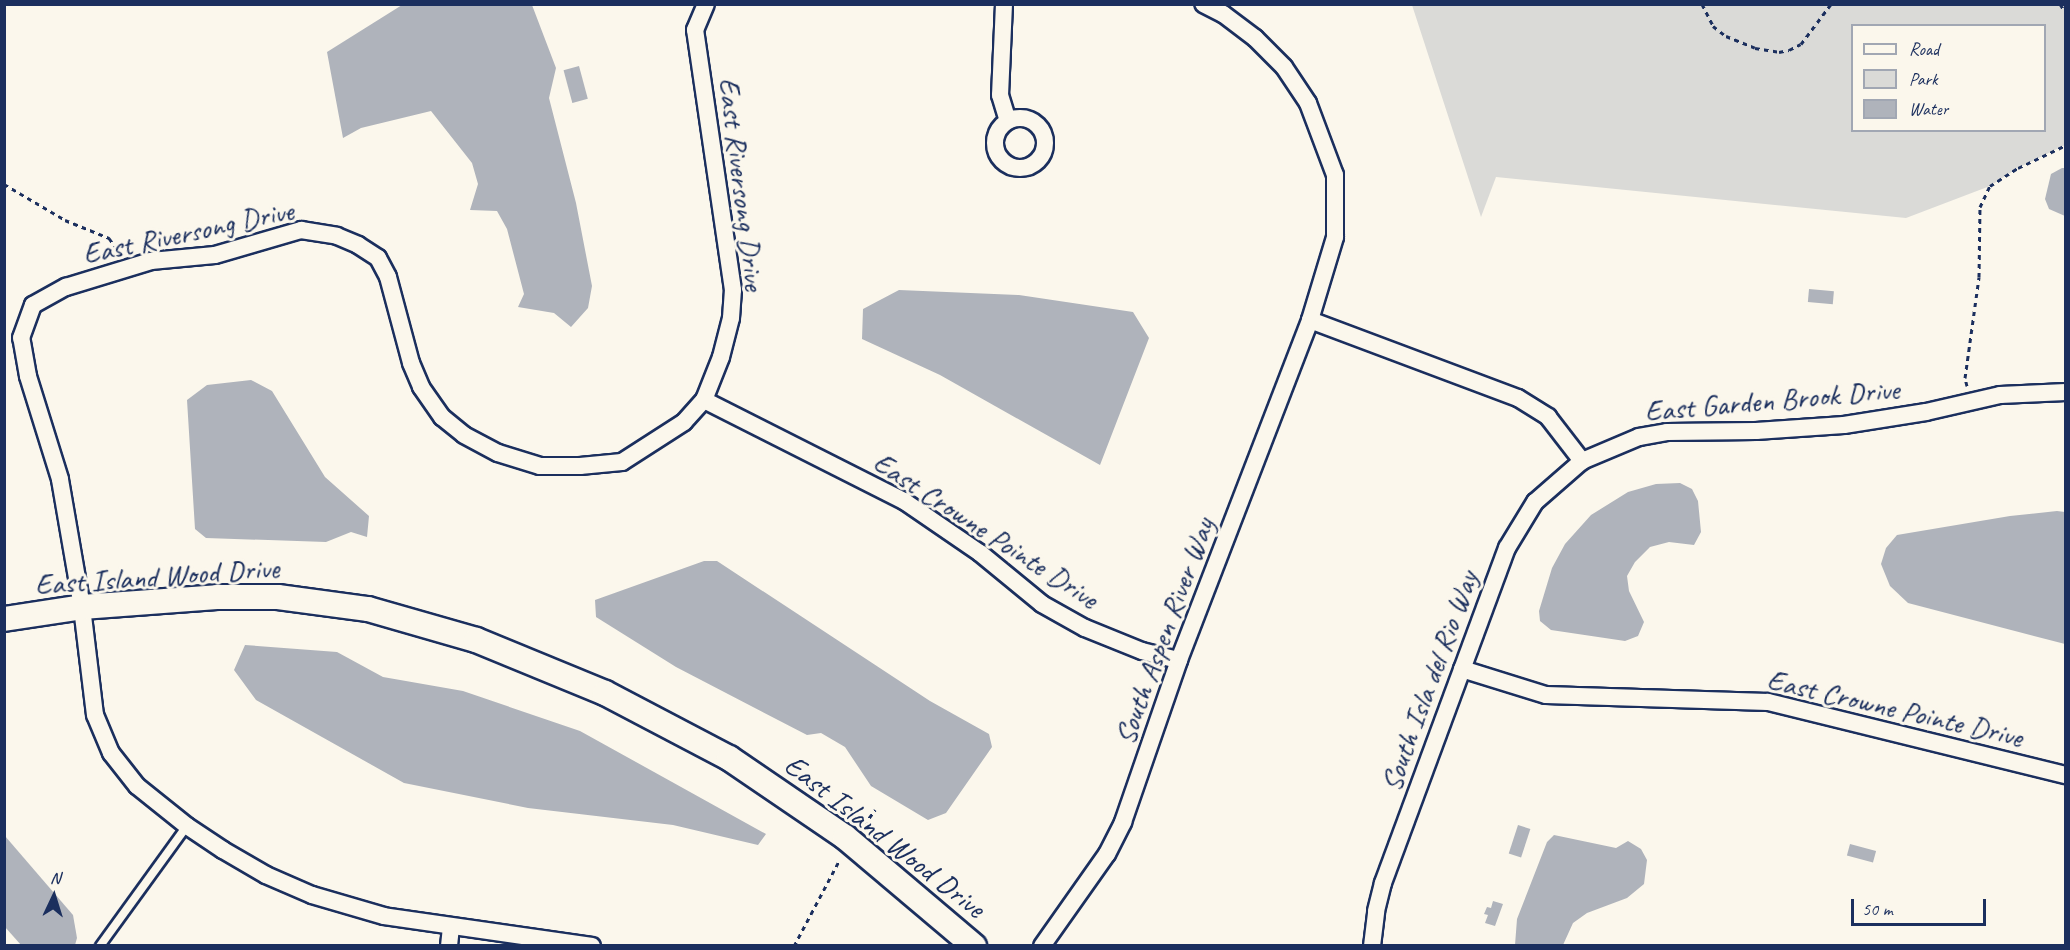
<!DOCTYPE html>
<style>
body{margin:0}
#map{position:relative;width:2070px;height:950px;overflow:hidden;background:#fbf7ec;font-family:Caveat,sans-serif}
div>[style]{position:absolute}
.green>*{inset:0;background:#dadad7}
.water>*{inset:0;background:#afb3bb;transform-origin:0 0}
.path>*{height:3px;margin-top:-1.5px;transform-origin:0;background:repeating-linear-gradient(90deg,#1b2f5e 0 4.5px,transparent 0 9px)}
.roads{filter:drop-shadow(2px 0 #1b2f5e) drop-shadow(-2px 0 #1b2f5e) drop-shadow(0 2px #1b2f5e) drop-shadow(0 -2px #1b2f5e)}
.lane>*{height:8px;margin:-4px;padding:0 4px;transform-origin:4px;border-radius:4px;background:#fbf7ec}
.street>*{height:16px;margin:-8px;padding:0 8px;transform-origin:8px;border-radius:8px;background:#fbf7ec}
.street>.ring{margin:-8px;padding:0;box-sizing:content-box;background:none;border:16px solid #fbf7ec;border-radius:50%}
.secondary>*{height:24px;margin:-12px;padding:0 12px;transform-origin:12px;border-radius:12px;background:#fbf7ec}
span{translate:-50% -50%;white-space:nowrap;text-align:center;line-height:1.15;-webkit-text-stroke:6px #fbf7ec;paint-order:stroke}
.street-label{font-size:30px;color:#1b2f5e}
.frame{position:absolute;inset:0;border:6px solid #1b2f5e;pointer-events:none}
.legend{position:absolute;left:1851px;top:24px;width:195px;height:108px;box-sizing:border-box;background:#fbf7ec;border:2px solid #a1a7b3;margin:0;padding:8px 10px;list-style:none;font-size:18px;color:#1b2f5e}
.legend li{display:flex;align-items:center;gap:12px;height:30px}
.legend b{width:30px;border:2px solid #a1a7b3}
.north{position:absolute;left:24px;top:866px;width:60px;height:60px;-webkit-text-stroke:4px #fbf7ec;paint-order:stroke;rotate:4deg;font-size:16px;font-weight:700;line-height:24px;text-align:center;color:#1b2f5e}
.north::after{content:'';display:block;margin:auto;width:21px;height:27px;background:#1b2f5e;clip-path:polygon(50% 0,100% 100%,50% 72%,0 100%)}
.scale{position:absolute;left:1851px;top:899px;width:135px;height:27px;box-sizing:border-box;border:3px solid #1b2f5e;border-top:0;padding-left:8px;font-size:18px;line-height:21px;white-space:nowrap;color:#1b2f5e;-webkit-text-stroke:4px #fbf7ec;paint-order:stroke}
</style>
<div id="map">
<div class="green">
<div style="clip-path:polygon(evenodd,1412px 5px,2065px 5px,2065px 145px,2018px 168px,1990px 186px,1906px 218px,1496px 177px,1481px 217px,1412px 5px,1852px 26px,2044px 26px,2044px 130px,1852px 130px,1852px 26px)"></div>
</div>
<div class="water">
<div style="clip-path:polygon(402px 5px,532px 5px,556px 68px,549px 98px,576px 203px,592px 286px,588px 308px,571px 327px,554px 313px,518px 307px,524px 294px,507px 229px,497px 211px,470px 210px,478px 184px,472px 163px,431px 111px,361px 128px,343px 138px,327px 52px)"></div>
<div style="left:579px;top:66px;width:34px;height:16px;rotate:75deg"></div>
<div style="clip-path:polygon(2062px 168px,2065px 168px,2065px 216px,2049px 209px,2045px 199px,2051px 174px)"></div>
<div style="left:1809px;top:289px;width:25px;height:13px;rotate:5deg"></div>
<div style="clip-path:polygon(899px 290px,1019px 295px,1133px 312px,1149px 338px,1100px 465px,940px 375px,862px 339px,863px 309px)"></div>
<div style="clip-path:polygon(251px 380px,272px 391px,325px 477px,369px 516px,367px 537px,351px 532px,326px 542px,206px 538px,195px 529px,187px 400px,207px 385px)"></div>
<div style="clip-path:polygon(1680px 483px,1692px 489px,1698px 501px,1701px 532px,1694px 545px,1669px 542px,1650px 547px,1635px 562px,1627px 576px,1629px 591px,1644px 622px,1638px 636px,1625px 641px,1551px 630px,1540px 621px,1539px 611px,1552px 568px,1565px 544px,1591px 515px,1628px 492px,1656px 484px)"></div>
<div style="clip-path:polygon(2057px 511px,2065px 512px,2065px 644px,1908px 603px,1890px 586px,1881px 564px,1886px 548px,1897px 535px,2010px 516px)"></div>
<div style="clip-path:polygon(704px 561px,717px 561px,930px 701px,989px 734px,992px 747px,946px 813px,928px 820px,871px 786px,845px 747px,821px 733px,807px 735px,676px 667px,596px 617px,595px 600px)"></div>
<div style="clip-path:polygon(245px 645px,337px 652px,383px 677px,463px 691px,580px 731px,766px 834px,758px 845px,673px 825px,528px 808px,404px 783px,256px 700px,234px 670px)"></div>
<div style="left:1518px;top:825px;width:13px;height:30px;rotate:18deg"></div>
<div style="clip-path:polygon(1554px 835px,1616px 848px,1628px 841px,1641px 849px,1647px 860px,1644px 884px,1627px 898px,1587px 913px,1573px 923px,1563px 945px,1515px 945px,1517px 919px,1547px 842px)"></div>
<div style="clip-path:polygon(5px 836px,73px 915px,77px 938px,75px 945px,21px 945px,5px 927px)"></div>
<div style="left:1850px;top:844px;width:27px;height:12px;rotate:15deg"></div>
<div style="clip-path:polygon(1493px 901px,1503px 904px,1495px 926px,1485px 923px,1488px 915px,1484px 914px,1487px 907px,1491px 908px)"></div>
</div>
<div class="path">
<div style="left:1702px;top:4px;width:25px;rotate:63deg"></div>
<div style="left:1713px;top:26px;width:16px;rotate:38deg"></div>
<div style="left:1726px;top:36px;width:31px;rotate:22deg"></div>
<div style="left:1755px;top:48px;width:24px;rotate:9deg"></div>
<div style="left:1779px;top:52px;width:10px;rotate:-11deg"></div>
<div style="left:1789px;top:50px;width:13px;rotate:-27deg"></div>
<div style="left:1801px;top:44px;width:50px;rotate:-53.1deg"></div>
<div style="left:2060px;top:4px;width:11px;rotate:56deg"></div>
<div style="left:4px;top:184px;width:71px;rotate:30.5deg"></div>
<div style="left:65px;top:220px;width:48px;rotate:22.2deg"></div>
<div style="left:109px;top:238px;width:12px;rotate:55deg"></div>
<div style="left:1967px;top:386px;width:8px;rotate:-104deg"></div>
<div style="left:1965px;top:378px;width:102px;rotate:-82.1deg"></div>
<div style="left:1979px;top:277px;width:70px;rotate:-89.2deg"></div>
<div style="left:1980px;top:207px;width:23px;rotate:-65deg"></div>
<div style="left:1990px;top:186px;width:33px;rotate:-33deg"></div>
<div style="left:2018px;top:168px;width:53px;rotate:-25.6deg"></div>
<div style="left:864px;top:825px;width:19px;rotate:-54deg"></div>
<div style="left:794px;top:946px;width:98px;rotate:-62.1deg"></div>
</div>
<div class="roads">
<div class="lane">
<div style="left:100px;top:946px;width:148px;rotate:-54.1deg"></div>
</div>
<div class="street">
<div style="left:1004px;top:4px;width:91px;rotate:92.5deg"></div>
<div style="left:1000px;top:95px;width:27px;rotate:73deg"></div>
<div class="ring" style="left:995px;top:118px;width:34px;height:34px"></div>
<div style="left:1310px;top:320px;width:222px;rotate:20.6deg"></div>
<div style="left:1518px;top:398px;width:36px;rotate:32deg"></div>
<div style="left:1548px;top:417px;width:56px;rotate:52.3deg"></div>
<div style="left:704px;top:400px;width:224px;rotate:26.8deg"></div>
<div style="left:904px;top:501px;width:92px;rotate:34.4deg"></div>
<div style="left:980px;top:553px;width:80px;rotate:39.4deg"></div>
<div style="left:1042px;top:604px;width:49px;rotate:29.2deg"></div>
<div style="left:1085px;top:628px;width:61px;rotate:22deg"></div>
<div style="left:1142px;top:651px;width:38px;rotate:14deg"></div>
<div style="left:1462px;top:669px;width:88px;rotate:17.2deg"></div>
<div style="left:1546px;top:695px;width:222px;rotate:1.8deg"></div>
<div style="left:1768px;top:702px;width:307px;rotate:13.8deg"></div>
<div style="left:449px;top:946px;width:19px;rotate:-84deg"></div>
<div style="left:592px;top:946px;width:210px;rotate:-171.8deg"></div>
<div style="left:384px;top:916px;width:75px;rotate:-163.7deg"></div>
<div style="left:312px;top:895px;width:50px;rotate:-156.5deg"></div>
<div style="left:266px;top:875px;width:50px;rotate:-149.8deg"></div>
<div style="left:223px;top:850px;width:43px;rotate:-146.3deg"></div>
<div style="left:187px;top:826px;width:64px;rotate:-141.3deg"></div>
<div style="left:137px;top:786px;width:42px;rotate:-128.2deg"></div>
<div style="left:111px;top:753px;width:41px;rotate:-112.8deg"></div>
<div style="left:95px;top:715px;width:109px;rotate:-96.9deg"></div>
<div style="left:82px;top:607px;width:130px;rotate:-99.8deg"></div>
<div style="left:60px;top:479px;width:108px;rotate:-107.3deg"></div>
<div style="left:28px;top:376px;width:39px;rotate:-100deg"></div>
<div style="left:21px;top:338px;width:35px;rotate:-70deg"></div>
<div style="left:33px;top:305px;width:38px;rotate:-29deg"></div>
<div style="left:66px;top:287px;width:89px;rotate:-17deg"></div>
<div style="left:151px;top:261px;width:64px;rotate:-5.4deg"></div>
<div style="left:215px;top:255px;width:90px;rotate:-16.2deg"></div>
<div style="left:301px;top:230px;width:36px;rotate:9deg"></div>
<div style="left:337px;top:236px;width:23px;rotate:23deg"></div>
<div style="left:358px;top:245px;width:24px;rotate:33deg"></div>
<div style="left:378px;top:258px;width:21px;rotate:62deg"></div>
<div style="left:388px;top:277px;width:89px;rotate:75deg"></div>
<div style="left:411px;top:363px;width:26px;rotate:67deg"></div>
<div style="left:421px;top:387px;width:37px;rotate:55deg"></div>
<div style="left:442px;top:417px;width:28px;rotate:39deg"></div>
<div style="left:464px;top:435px;width:38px;rotate:28deg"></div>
<div style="left:498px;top:453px;width:44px;rotate:17.2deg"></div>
<div style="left:540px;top:466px;width:40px"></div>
<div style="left:580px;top:466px;width:42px;rotate:-5.4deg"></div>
<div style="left:622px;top:462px;width:74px;rotate:-32.8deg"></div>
<div style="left:684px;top:422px;width:30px;rotate:-48deg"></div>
<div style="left:704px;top:400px;width:46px;rotate:-68.4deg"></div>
<div style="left:721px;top:357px;width:40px;rotate:-75.6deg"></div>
<div style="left:731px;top:318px;width:28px;rotate:-86deg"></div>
<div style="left:733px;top:290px;width:263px;rotate:-98.3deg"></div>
<div style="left:695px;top:30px;width:28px;rotate:-67deg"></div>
<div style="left:1042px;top:946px;width:113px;rotate:-54.8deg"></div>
<div style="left:1107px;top:854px;width:36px;rotate:-63deg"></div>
<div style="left:1123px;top:822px;width:171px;rotate:-70.9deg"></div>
<div style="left:1179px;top:660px;width:364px;rotate:-68.9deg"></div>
<div style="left:1310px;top:320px;width:87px;rotate:-73.2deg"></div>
<div style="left:1335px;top:237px;width:62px;rotate:-90deg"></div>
<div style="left:1335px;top:175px;width:77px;rotate:-110.6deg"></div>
<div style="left:1308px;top:103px;width:43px;rotate:-123.7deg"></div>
<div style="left:1284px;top:67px;width:41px;rotate:-135deg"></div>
<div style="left:1255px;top:38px;width:40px;rotate:-143deg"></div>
<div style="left:1223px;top:14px;width:22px;rotate:-153deg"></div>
<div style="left:1372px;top:946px;width:35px;rotate:-83deg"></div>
<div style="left:1376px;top:911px;width:29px;rotate:-76deg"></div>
<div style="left:1383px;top:883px;width:357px;rotate:-69.7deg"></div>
<div style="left:1507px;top:548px;width:54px;rotate:-58.7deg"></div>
<div style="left:1535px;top:502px;width:62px;rotate:-41.1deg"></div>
<div style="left:1582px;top:461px;width:62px;rotate:-22.8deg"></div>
<div style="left:1639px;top:437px;width:28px;rotate:-10deg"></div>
<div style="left:1667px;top:432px;width:89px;rotate:-0.6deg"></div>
<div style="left:1756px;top:431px;width:88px;rotate:-3.9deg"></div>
<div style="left:1844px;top:425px;width:83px;rotate:-9deg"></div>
<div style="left:1926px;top:412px;width:76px;rotate:-12.9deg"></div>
<div style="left:2000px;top:395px;width:66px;rotate:-2.6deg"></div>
</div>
<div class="secondary">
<div style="left:4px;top:619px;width:79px;rotate:-8.7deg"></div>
<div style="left:82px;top:607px;width:135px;rotate:-4.2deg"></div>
<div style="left:217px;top:597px;width:61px"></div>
<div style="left:278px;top:597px;width:91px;rotate:7.6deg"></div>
<div style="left:368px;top:609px;width:112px;rotate:16deg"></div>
<div style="left:476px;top:640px;width:139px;rotate:22.3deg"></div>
<div style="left:605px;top:693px;width:140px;rotate:27.7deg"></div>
<div style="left:729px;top:758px;width:140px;rotate:34.3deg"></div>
<div style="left:845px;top:837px;width:169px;rotate:40.2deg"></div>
</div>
</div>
<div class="street-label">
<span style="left:742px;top:184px;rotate:83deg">East Riversong Drive</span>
<span style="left:188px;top:232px;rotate:-12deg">East Riversong Drive</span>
<span style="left:1772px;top:400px;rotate:-5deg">East Garden Brook Drive</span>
<span style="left:986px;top:530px;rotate:33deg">East Crowne Pointe Drive</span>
<span style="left:157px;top:576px;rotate:-4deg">East Island Wood Drive</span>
<span style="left:1164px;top:631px;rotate:-70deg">South Aspen River Way</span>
<span style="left:1429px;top:681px;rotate:-70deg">South Isla del Rio Way</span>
<span style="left:1895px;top:708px;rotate:13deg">East Crowne Pointe Drive</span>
<span style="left:885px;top:836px;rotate:38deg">East Island Wood Drive</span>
</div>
<div class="frame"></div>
<ul class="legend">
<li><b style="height:8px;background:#fbf7ec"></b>Road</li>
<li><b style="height:16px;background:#dadad7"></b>Park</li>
<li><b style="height:16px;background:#afb3bb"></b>Water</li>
</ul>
<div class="north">N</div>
<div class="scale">50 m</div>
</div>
